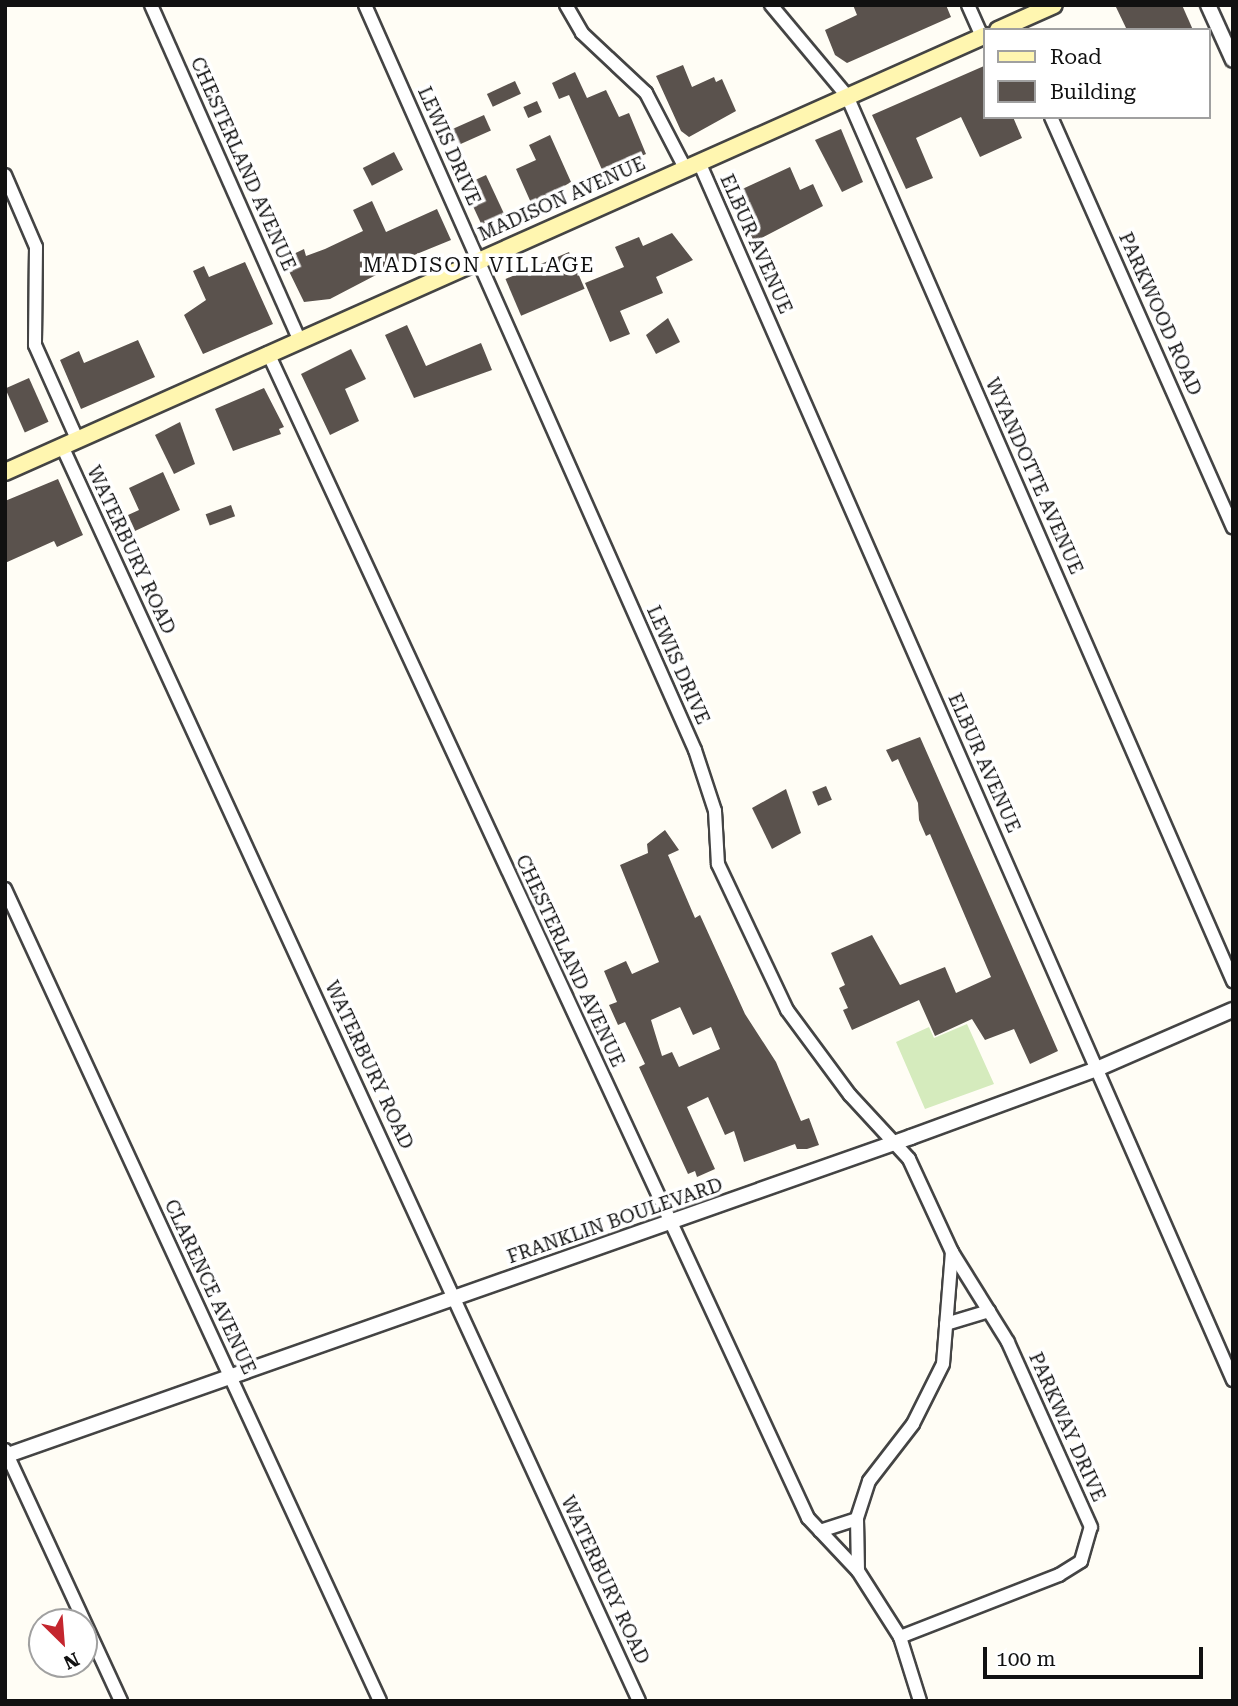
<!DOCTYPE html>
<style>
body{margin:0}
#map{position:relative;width:1238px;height:1706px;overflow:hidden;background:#fffdf5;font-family:"Roboto Serif",serif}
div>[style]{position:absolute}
.green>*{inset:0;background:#d5ebbd}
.building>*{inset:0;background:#5a524d;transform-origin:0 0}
.roads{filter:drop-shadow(2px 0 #444) drop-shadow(-2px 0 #444) drop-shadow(0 2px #444) drop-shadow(0 -2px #444)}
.minor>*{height:12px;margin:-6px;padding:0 6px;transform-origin:6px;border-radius:6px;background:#fff}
.tertiary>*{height:14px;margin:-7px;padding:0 7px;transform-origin:7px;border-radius:7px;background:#fff}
.secondary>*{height:16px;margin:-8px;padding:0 8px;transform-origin:8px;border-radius:8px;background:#fff6b0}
span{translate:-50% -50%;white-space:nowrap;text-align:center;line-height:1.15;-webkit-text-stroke:7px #fff;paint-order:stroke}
.street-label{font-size:19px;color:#111}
.neighbourhood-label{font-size:21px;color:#111;letter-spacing:2px}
.frame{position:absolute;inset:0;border:7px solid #111;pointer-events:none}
.legend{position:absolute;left:983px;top:28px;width:228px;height:91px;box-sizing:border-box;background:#fff;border:2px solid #a0a0a0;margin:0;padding:9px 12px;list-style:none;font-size:21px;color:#111}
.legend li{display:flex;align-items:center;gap:14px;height:35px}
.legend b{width:35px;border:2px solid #a0a0a0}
.north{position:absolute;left:28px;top:1608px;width:70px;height:70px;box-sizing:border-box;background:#fff;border:2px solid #a0a0a0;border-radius:50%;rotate:155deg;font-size:19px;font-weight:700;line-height:28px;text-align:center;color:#111}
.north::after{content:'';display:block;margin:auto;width:24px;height:32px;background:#c4262e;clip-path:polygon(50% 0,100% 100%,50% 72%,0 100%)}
.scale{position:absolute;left:983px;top:1647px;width:220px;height:32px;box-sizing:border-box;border:4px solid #111;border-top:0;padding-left:9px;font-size:21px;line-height:24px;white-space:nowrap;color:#111;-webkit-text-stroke:5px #fff;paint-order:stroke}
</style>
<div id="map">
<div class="green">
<div style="clip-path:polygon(967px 1024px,994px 1084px,925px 1109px,896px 1042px,929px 1027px,934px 1038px)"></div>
</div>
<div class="building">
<div style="clip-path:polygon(853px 5px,946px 5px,951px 17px,847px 63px,835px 55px,825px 30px,857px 15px)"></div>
<div style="clip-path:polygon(1115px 5px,1182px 5px,1193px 30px,1127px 30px)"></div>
<div style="clip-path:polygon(683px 65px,692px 87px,714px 77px,716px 82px,722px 79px,736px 111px,689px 137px,681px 131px,656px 76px)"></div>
<div style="clip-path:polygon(984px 66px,984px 117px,1013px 117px,1022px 138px,980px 157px,961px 117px,916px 138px,933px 178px,906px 189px,872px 115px)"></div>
<div style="clip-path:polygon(575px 72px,587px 98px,606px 90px,619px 117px,629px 113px,646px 154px,603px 172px,569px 95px,559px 99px,552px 83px)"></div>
<div style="left:515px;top:81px;width:14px;height:31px;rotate:65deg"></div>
<div style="left:537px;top:101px;width:12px;height:15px;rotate:66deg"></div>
<div style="left:484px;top:115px;width:17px;height:35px;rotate:66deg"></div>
<div style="clip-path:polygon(841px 129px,863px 182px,842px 192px,815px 140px)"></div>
<div style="clip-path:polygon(550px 135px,571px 182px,532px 205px,516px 169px,536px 160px,529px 145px)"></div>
<div style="left:394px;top:152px;width:20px;height:35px;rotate:63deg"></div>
<div style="clip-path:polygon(790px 167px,800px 190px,813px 184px,823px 206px,754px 242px,745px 221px,751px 219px,738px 191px)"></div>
<div style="left:486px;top:175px;width:43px;height:25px;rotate:65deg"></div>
<div style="clip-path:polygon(372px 201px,386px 232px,437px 209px,451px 240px,375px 271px,376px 275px,330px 299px,304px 302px,283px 259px,304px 249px,306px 256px,325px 249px,363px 231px,353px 210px)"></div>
<div style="clip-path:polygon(672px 233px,693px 260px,656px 277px,663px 293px,620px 311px,630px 334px,610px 342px,585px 283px,624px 267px,615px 247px,639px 237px,643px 246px)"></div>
<div style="left:569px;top:252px;width:40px;height:69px;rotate:67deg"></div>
<div style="clip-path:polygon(245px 262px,273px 324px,203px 354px,184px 315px,206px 300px,193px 271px,204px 266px,209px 277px)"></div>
<div style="clip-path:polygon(668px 318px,680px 342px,656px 354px,646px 335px)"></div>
<div style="clip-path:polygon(407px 325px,426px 366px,481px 343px,492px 370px,414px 398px,385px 335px)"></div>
<div style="clip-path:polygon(138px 340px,155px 377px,81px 409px,60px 360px,79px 351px,84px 363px)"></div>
<div style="clip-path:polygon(351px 349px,366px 379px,345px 389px,359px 421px,330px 435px,301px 374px)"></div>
<div style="left:29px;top:378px;width:48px;height:26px;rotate:66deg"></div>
<div style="clip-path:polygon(264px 388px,284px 427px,279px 429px,281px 434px,233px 451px,215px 409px)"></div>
<div style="clip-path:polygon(180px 422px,195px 464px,174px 474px,155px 435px)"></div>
<div style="clip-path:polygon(163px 472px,180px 510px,135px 531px,128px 515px,139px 510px,129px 488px)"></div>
<div style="clip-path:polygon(58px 479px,83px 535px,57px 547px,54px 541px,5px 563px,5px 501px)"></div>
<div style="left:231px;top:505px;width:12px;height:27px;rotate:70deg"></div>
<div style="clip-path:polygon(920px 737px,1058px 1051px,1030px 1064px,1014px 1029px,985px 1040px,972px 1019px,935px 1036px,919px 1000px,852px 1030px,843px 1010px,848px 1008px,839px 988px,845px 985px,831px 953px,872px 935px,900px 985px,945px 967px,956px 993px,991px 977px,930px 834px,926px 836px,919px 820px,918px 803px,901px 766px,898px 759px,892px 762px,886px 750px)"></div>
<div style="left:826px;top:786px;width:15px;height:15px;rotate:67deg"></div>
<div style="clip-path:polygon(786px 789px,801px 833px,772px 849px,752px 808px)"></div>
<div style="clip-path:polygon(evenodd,665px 830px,679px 850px,668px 855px,695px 918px,700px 915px,745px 1014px,776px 1062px,801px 1121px,809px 1118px,819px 1145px,807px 1149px,797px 1149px,795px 1144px,744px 1162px,734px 1131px,725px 1135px,708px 1097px,687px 1107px,715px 1169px,697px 1177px,695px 1171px,688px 1174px,639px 1067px,645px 1064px,625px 1022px,618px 1025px,609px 1005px,617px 1002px,604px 971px,626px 961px,632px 974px,659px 962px,620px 865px,648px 853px,647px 844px,665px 830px,680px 1007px,693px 1035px,711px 1027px,720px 1049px,679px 1067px,672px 1052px,662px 1056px,651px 1020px,680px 1007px)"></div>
</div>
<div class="roads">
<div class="minor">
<div style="left:151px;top:5px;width:365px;rotate:66.1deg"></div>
<div style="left:365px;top:5px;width:815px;rotate:66.11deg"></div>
<div style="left:695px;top:750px;width:64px;rotate:71.8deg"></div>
<div style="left:715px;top:811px;width:53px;rotate:86.8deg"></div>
<div style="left:718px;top:864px;width:161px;rotate:64.7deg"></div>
<div style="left:787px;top:1010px;width:106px;rotate:53.5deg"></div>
<div style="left:850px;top:1095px;width:87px;rotate:47.3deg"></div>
<div style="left:909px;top:1159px;width:102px;rotate:65.2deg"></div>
<div style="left:952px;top:1252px;width:112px;rotate:94.6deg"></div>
<div style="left:943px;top:1364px;width:67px;rotate:116.6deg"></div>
<div style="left:913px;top:1424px;width:72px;rotate:127.7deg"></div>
<div style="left:869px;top:1481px;width:40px;rotate:108deg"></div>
<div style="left:857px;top:1519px;width:52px;rotate:88.9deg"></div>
<div style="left:858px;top:1571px;width:78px;rotate:57.5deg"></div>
<div style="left:900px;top:1637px;width:67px;rotate:72.6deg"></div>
<div style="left:566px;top:5px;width:32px;rotate:60deg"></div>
<div style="left:582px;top:33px;width:88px;rotate:43.2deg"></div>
<div style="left:646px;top:93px;width:85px;rotate:62.5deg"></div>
<div style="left:771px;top:5px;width:119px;rotate:50.1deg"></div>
<div style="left:847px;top:96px;width:966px;rotate:66.44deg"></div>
<div style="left:968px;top:5px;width:35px;rotate:66deg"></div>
<div style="left:1051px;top:117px;width:449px;rotate:66.1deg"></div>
<div style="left:699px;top:162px;width:1330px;rotate:66.33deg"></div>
<div style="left:5px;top:175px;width:78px;rotate:66.7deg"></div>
<div style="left:36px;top:247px;width:98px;rotate:90.6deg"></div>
<div style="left:35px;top:345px;width:103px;rotate:65.9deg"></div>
<div style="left:268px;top:353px;width:1284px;rotate:65.13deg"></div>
<div style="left:808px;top:1518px;width:73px;rotate:46.7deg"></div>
<div style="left:62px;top:446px;width:1381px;rotate:65.31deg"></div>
<div style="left:5px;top:889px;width:894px;rotate:65.21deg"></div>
<div style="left:946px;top:1324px;width:45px;rotate:-16.8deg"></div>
<div style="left:5px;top:1450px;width:277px;rotate:65.2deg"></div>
<div style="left:820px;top:1531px;width:39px;rotate:-18deg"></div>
<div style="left:900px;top:1637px;width:171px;rotate:-21.3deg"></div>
<div style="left:1059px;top:1575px;width:26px;rotate:-32deg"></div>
<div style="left:1081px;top:1561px;width:35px;rotate:-74deg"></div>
<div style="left:1091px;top:1527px;width:203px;rotate:-114.2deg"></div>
<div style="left:1008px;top:1342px;width:106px;rotate:-121.9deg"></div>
</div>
<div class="tertiary">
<div style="left:1208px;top:5px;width:60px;rotate:65.6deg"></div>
<div style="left:5px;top:1456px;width:961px;rotate:-19.4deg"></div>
<div style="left:911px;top:1137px;width:198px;rotate:-20.1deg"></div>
<div style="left:1097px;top:1069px;width:148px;rotate:-23.5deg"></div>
</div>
<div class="secondary">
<div style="left:998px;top:30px;width:61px;rotate:-24.1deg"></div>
<div style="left:5px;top:472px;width:1072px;rotate:-24.01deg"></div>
</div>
</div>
<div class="street-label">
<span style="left:449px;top:146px;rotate:66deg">LEWIS DRIVE</span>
<span style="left:243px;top:164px;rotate:66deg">CHESTERLAND AVENUE</span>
<span style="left:562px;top:199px;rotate:-24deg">MADISON AVENUE</span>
<span style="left:756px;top:244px;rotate:66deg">ELBUR AVENUE</span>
<span style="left:1160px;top:314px;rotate:66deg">PARKWOOD ROAD</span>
<span style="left:1034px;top:476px;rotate:66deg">WYANDOTTE AVENUE</span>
<span style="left:131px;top:550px;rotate:65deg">WATERBURY ROAD</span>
<span style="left:678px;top:665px;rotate:66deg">LEWIS DRIVE</span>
<span style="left:984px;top:763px;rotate:66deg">ELBUR AVENUE</span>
<span style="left:570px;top:961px;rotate:65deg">CHESTERLAND AVENUE</span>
<span style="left:369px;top:1065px;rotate:65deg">WATERBURY ROAD</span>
<span style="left:615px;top:1221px;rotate:-19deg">FRANKLIN BOULEVARD</span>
<span style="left:210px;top:1287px;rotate:65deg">CLARENCE AVENUE</span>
<span style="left:1067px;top:1427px;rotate:66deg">PARKWAY DRIVE</span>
<span style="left:605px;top:1580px;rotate:65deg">WATERBURY ROAD</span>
</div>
<div class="neighbourhood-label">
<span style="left:479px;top:265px">MADISON VILLAGE</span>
</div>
<div class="frame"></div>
<ul class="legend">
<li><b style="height:9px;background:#fff6b0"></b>Road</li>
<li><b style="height:19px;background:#5a524d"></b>Building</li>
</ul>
<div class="north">N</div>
<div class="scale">100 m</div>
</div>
